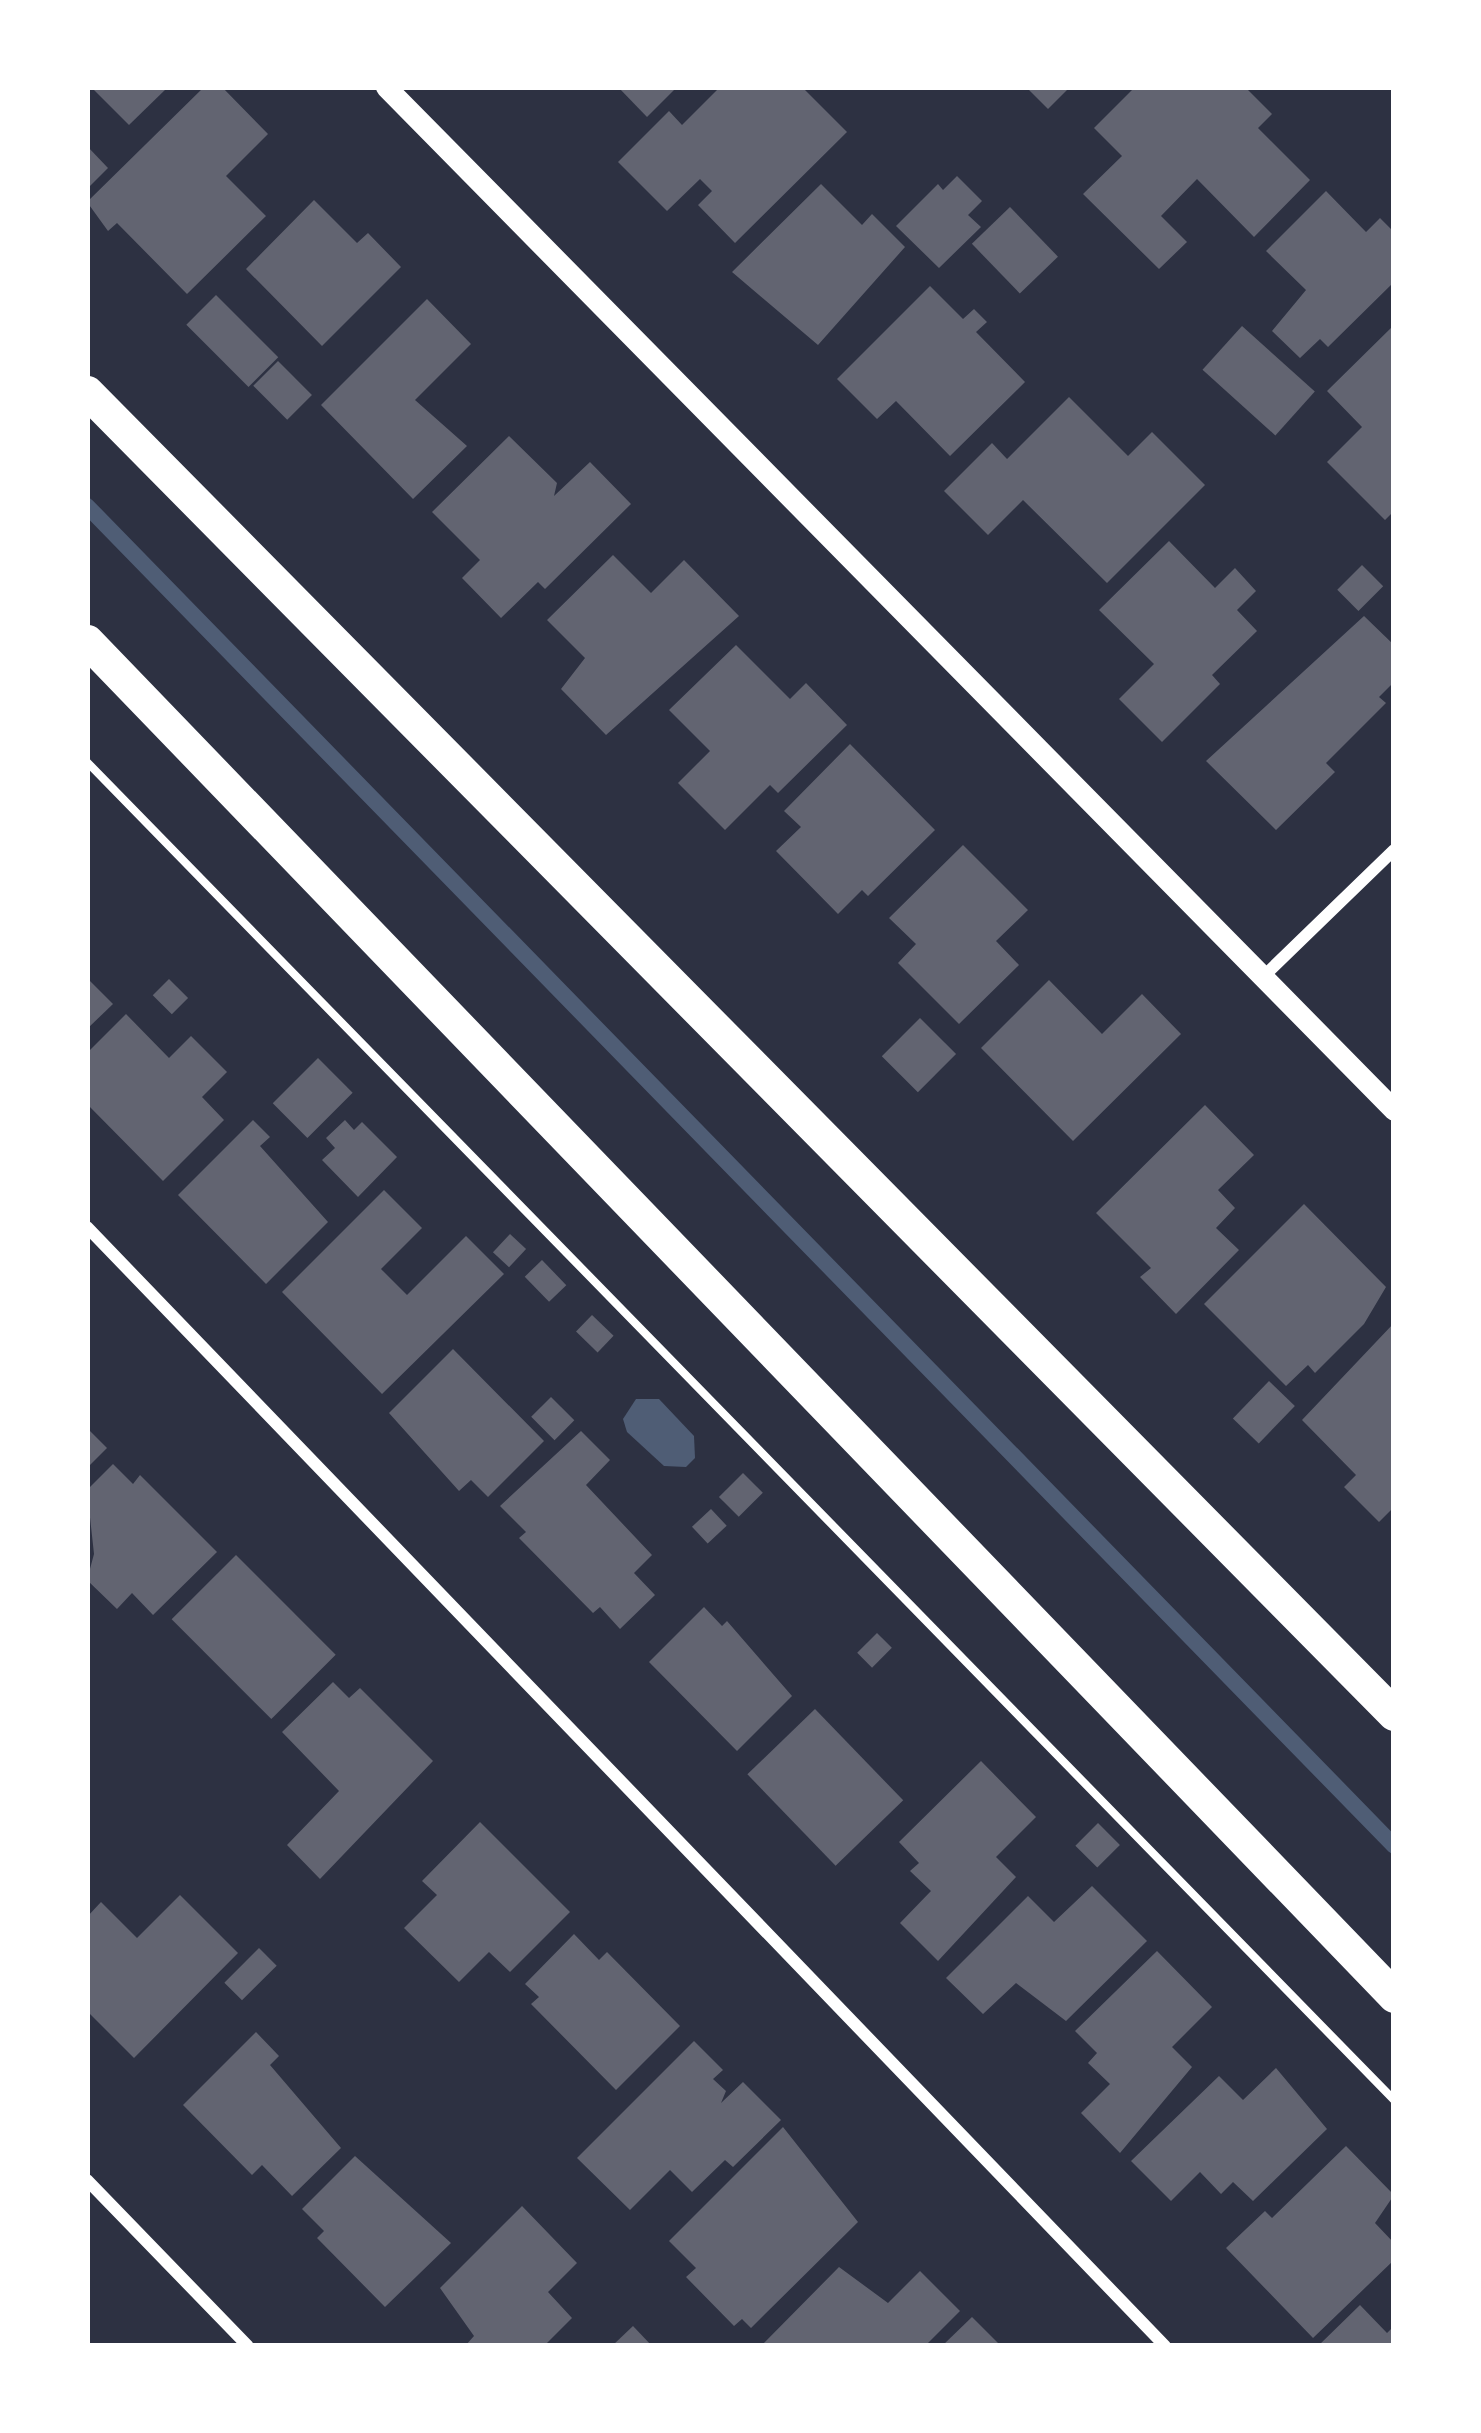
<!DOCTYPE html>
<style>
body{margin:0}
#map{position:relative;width:1481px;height:2433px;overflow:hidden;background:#2d3142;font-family:"Exo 2",sans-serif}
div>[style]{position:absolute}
.water>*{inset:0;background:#4f5d75}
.stream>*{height:16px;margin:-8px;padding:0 8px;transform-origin:8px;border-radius:8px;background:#4f5d75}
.building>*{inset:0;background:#626471;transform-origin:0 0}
.path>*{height:8px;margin:-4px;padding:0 4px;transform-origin:4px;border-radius:4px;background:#fff}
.minor>*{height:12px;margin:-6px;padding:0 6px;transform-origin:6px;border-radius:6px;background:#fff}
.tertiary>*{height:21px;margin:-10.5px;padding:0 10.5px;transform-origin:10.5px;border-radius:10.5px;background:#fff}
.trunk>*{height:33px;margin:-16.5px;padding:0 16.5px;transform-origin:16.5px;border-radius:16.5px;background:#fff}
span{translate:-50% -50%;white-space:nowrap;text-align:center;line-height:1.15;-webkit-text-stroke:9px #fff;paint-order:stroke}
.frame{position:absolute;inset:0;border:90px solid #fff;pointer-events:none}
</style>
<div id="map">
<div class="water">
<div style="clip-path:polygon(636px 1399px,659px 1399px,694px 1436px,695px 1458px,686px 1467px,664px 1466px,627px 1432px,623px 1419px)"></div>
</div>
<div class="stream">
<div style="left:87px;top:506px;width:1872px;rotate:45.71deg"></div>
</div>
<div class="building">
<div style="clip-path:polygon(91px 87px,168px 87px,129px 125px)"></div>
<div style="clip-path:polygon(204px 87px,222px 87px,268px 134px,226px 176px,266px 216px,187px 294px,117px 223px,108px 231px,87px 202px)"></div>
<div style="clip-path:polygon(618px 87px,677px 87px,647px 117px)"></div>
<div style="clip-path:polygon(720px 87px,802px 87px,847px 132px,735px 243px,698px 205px,712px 191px,700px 179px,667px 211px,618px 162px,669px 111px,682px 125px)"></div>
<div style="clip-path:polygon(1026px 87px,1070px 87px,1048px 109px)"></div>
<div style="clip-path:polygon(1135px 87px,1245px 87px,1272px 114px,1258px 128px,1310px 180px,1254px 237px,1197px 179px,1161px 216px,1187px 242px,1159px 269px,1083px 194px,1122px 156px,1094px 128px)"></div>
<div style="clip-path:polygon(87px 146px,108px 168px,87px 189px)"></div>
<div style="clip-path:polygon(957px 176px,982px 201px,968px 215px,981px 227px,939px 268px,896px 226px,938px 184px,943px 190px)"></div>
<div style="clip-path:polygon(821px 184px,862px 225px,872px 214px,905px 247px,818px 345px,732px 272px)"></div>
<div style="clip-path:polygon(1326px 191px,1366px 232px,1380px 218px,1394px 232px,1394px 282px,1328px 347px,1320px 339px,1300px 358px,1272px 331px,1306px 290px,1266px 251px)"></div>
<div style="clip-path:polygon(314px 200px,357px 243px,368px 233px,401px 267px,322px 346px,246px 269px)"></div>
<div style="left:1010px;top:207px;width:69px;height:53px;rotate:46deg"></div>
<div style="clip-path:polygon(930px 286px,963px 319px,974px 309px,987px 322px,976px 332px,1025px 382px,950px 456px,896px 401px,877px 419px,837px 379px)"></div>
<div style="left:216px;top:295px;width:88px;height:42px;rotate:45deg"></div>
<div style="clip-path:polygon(427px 299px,471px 344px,415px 400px,467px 446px,413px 499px,321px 405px)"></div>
<div style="clip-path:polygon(1394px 325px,1394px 511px,1385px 520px,1327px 462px,1362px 427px,1327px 391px)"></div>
<div style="left:1242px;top:326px;width:98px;height:59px;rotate:42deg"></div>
<div style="left:278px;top:361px;width:48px;height:35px;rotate:45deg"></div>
<div style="clip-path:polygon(1069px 397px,1128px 456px,1152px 432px,1205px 485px,1107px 583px,1023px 500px,988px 535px,944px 491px,992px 443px,1007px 459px)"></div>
<div style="clip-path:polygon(509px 436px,557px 483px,554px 496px,590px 462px,631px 504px,545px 589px,538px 582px,501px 618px,462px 578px,480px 560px,432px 512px)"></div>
<div style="clip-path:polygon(1169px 541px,1215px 588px,1235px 568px,1256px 591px,1237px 610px,1257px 631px,1212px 675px,1220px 684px,1162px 742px,1119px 699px,1154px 664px,1099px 610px)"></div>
<div style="clip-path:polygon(613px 555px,651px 593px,684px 560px,739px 616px,606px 735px,561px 689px,585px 658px,547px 620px)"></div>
<div style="left:1362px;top:565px;width:30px;height:35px;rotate:45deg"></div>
<div style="clip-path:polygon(1364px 616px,1394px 645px,1394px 682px,1379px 697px,1386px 703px,1326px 763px,1335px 772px,1276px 830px,1206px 761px)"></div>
<div style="clip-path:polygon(736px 645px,790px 699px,806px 683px,847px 725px,778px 793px,770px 785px,725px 830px,678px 783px,710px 751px,669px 710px)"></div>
<div style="clip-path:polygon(850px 744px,935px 830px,868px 896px,862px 890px,838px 914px,776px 851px,801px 827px,784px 811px)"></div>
<div style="clip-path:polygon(963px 845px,1028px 910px,996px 941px,1019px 965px,959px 1024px,898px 963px,916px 944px,889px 918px)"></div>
<div style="clip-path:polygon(87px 978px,113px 1004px,87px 1029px)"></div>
<div style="left:169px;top:979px;width:27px;height:23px;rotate:45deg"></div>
<div style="clip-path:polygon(1049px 980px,1102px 1034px,1142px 994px,1181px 1034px,1073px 1141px,981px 1048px)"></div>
<div style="clip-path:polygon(126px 1014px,169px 1058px,191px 1036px,227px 1072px,202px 1097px,224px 1120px,163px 1181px,87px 1104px,87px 1053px)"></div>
<div style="left:920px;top:1018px;width:51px;height:54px;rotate:45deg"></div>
<div style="left:318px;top:1058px;width:49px;height:64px;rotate:45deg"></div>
<div style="clip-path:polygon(1205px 1105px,1254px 1155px,1218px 1190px,1235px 1208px,1216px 1228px,1239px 1250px,1176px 1314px,1140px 1277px,1151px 1268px,1096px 1213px)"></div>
<div style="clip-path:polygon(253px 1120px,270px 1137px,260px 1146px,328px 1222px,266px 1284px,178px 1195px)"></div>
<div style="clip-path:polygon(345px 1120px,354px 1130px,362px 1122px,397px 1157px,358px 1197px,322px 1160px,335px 1148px,326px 1138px)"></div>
<div style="clip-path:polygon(384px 1190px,422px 1228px,381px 1269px,407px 1295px,466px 1236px,504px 1274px,382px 1394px,282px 1292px)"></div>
<div style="clip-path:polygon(1304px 1204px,1386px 1287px,1364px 1324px,1315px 1373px,1308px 1365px,1286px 1386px,1204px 1304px)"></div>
<div style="left:510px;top:1234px;width:22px;height:25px;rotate:43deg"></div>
<div style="left:542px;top:1260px;width:35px;height:24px;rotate:46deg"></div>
<div style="left:592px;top:1315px;width:30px;height:23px;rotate:44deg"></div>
<div style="clip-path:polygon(1394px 1323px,1394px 1507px,1379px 1522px,1344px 1487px,1356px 1475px,1302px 1420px)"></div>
<div style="clip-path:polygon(453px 1349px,544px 1441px,488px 1497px,471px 1480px,459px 1491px,389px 1413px)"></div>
<div style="left:1269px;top:1381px;width:36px;height:52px;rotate:44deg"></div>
<div style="left:551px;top:1397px;width:33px;height:28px;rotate:45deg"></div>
<div style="clip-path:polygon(87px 1428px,107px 1448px,87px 1468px)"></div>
<div style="clip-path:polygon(581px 1431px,610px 1460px,586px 1485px,652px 1555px,634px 1573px,655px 1595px,620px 1629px,600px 1607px,593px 1613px,519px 1538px,526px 1532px,500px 1506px)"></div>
<div style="clip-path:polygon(113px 1464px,133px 1484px,140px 1475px,217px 1552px,153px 1615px,132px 1593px,117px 1609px,87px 1580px,94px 1554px,87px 1490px)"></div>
<div style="left:743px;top:1473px;width:28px;height:34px;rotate:45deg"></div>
<div style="left:711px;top:1509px;width:23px;height:26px;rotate:47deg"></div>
<div style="left:236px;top:1555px;width:141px;height:91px;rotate:45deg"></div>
<div style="clip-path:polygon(704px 1607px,722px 1626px,727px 1621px,792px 1696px,737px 1751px,649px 1662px)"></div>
<div style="left:877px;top:1633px;width:21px;height:28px;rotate:45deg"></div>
<div style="clip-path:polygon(333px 1682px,349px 1698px,360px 1688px,433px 1761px,320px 1879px,287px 1845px,339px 1791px,282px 1732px)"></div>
<div style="left:815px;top:1709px;width:127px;height:94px;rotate:46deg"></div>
<div style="clip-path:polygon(981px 1761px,1036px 1817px,996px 1857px,1016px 1877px,938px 1961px,900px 1923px,931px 1891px,910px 1871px,919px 1863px,899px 1842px)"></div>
<div style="clip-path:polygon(480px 1822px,570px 1912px,510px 1972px,489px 1952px,459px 1982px,404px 1928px,437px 1895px,422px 1881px)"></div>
<div style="left:1098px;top:1823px;width:31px;height:32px;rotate:45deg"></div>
<div style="clip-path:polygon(1092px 1886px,1147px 1941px,1066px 2021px,1016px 1983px,983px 2014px,946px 1978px,1028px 1896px,1054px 1922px)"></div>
<div style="clip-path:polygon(180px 1895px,238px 1953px,134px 2058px,87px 2011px,87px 1917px,101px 1902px,137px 1938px)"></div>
<div style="clip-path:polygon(574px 1934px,599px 1960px,607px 1952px,680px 2026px,616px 2090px,531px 2004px,539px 1997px,525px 1984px)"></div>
<div style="left:259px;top:1948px;width:25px;height:49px;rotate:45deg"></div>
<div style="clip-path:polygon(1157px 1951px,1212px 2007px,1172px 2047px,1192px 2067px,1120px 2153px,1081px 2113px,1110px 2084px,1088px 2063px,1097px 2053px,1075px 2031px)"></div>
<div style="clip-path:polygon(256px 2032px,279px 2056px,270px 2065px,341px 2148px,292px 2196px,262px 2165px,252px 2175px,183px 2105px)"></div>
<div style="clip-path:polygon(694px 2041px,723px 2070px,713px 2079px,726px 2091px,721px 2103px,743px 2082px,781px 2120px,733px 2167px,725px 2160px,692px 2192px,670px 2170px,630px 2210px,577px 2158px)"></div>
<div style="clip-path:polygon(1276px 2068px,1327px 2129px,1253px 2201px,1233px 2182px,1221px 2194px,1200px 2172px,1171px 2201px,1131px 2161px,1219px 2076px,1243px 2100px)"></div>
<div style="clip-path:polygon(783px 2127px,858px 2222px,751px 2328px,742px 2319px,734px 2326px,686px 2277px,696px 2268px,669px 2241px)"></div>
<div style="clip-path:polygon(1346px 2146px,1394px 2195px,1375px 2223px,1394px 2243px,1394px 2260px,1313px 2338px,1226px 2248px,1265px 2211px,1272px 2218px)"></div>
<div style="clip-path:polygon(355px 2156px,451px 2243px,385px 2307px,317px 2238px,324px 2231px,302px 2209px)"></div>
<div style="clip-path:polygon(522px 2206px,577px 2263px,548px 2292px,572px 2318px,544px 2346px,465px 2346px,474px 2336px,440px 2288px)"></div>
<div style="clip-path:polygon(839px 2267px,888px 2303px,920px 2271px,960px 2311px,925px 2346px,761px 2346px)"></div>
<div style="clip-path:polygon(1360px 2305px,1387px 2333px,1394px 2326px,1394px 2346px,1318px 2346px)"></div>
<div style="clip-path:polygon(972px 2317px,1001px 2346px,942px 2346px)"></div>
<div style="clip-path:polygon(633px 2326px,652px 2346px,612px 2346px)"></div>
</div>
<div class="path">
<div style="left:87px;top:762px;width:1870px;rotate:45.67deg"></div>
</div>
<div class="minor">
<div style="left:1264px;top:976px;width:181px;rotate:-44.1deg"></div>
<div style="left:87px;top:1227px;width:1554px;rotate:46.07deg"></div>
<div style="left:87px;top:2180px;width:231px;rotate:45.9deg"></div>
</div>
<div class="tertiary">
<div style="left:386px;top:87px;width:1436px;rotate:45.42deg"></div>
</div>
<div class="trunk">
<div style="left:87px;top:392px;width:1859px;rotate:45.33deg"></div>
<div style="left:87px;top:641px;width:1883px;rotate:46.03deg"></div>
</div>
<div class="frame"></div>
</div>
